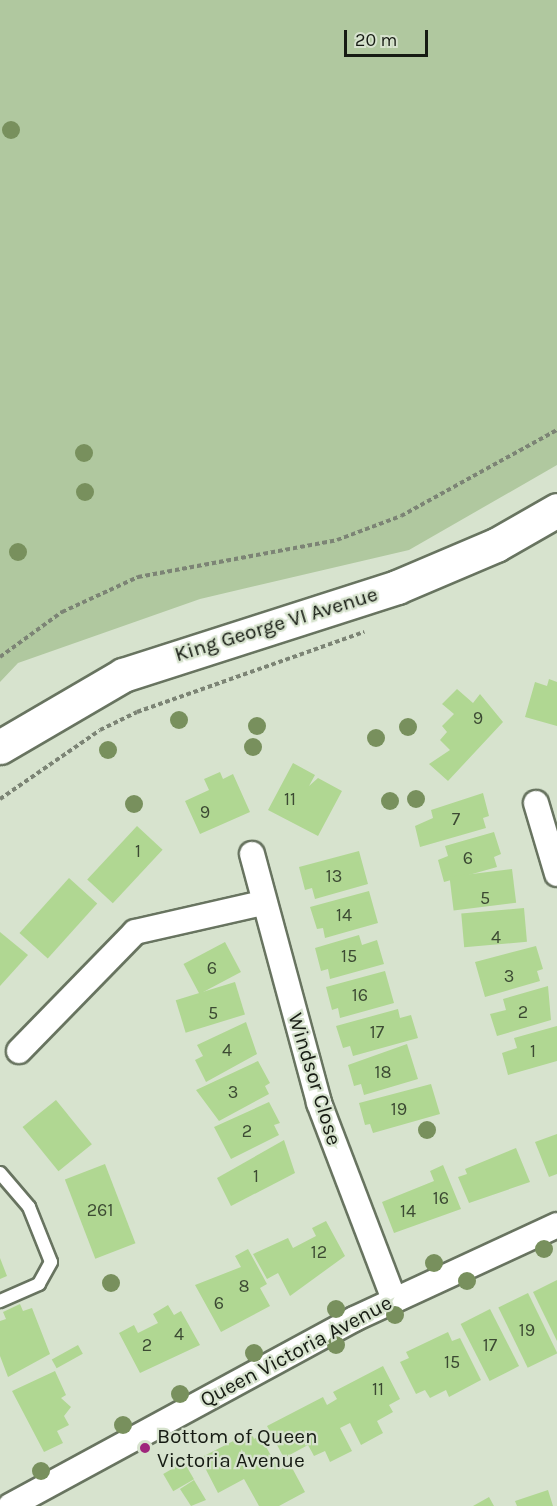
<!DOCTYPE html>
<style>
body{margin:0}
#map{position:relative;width:557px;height:1506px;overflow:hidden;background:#d7e3ce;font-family:Karla,sans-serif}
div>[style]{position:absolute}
.green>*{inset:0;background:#b0c89f}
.building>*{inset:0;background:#b0d792;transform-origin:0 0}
.path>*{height:4px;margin-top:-2px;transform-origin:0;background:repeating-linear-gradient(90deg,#7c8475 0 4.5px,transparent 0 7.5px)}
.roads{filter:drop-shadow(2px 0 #687460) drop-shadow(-2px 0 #687460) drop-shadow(0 2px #687460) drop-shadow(0 -2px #687460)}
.service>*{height:12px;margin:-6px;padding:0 6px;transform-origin:6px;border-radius:6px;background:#fff}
.minor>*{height:24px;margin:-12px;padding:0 12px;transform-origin:12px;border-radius:12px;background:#fff}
.primary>*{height:33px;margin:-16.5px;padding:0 16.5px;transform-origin:16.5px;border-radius:16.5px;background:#fff}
.trees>*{width:18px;height:18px;margin:-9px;border-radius:50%;background:#78905d}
.dots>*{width:16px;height:16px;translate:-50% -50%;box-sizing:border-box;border:3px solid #d7e3ce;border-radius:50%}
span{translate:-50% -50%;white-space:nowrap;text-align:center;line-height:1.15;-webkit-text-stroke:4.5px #d7e3ce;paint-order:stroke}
.number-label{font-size:18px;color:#3c4a33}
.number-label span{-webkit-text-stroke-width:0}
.street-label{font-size:21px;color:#161b13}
.poi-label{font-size:21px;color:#161b13}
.left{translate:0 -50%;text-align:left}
.scale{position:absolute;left:344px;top:30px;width:84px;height:27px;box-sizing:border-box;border:3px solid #161b13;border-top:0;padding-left:8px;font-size:18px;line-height:21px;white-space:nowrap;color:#161b13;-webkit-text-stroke:4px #d7e3ce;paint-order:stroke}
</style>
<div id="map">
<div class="green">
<div style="clip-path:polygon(0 0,557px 0,557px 465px,409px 550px,200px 599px,18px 663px,0 682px)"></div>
</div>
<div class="building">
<div style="clip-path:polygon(549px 679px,557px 682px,557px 726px,525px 717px,535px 682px,547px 686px)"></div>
<div style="clip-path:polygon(457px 689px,473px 703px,480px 694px,503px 722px,448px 781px,429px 764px,450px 750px,440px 740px,447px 732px,442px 726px,454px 714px,442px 704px)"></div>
<div style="clip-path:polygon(293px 763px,315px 775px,309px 786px,318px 778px,342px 791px,318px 836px,268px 810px)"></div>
<div style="clip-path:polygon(220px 772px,223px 779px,233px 774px,250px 812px,200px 834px,185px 801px,209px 790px,204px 779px)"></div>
<div style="clip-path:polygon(483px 793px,489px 816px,483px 818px,486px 828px,420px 847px,415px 826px,433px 818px,431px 810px)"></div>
<div style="left:137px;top:826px;width:35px;height:73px;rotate:43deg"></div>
<div style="clip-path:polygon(494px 832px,501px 854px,494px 857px,497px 867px,444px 882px,438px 860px,448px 856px,445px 846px)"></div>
<div style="clip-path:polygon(359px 851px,368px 884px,315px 899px,312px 888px,305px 890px,299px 867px)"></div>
<div style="left:512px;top:869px;width:34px;height:63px;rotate:83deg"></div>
<div style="left:69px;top:878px;width:38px;height:74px;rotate:42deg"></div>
<div style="clip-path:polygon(369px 891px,378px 923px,325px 938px,323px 928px,317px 929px,310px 907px)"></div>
<div style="left:524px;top:908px;width:34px;height:63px;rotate:85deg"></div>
<div style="clip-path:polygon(0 932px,28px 955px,0 986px)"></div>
<div style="clip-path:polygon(359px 935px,362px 945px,377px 940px,384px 964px,330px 979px,328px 969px,321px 971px,315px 948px)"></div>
<div style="left:225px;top:942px;width:34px;height:47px;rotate:62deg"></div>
<div style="clip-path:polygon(536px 946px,543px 969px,537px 971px,540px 981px,485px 997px,475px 962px)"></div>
<div style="clip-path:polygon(385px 971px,394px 1003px,340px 1018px,338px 1008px,332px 1010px,326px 987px)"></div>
<div style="left:235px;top:982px;width:34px;height:62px;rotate:73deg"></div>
<div style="clip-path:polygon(548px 986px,551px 1020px,497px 1036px,490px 1014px,506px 1010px,503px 999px)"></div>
<div style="clip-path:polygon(398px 1009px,400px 1018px,411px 1015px,418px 1038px,353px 1056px,350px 1046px,343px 1048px,336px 1026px)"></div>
<div style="clip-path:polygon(246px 1022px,257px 1054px,206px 1082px,195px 1060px,203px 1056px,197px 1045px)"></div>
<div style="clip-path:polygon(557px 1026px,557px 1061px,508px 1075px,502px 1053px,517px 1048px,514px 1038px)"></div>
<div style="clip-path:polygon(407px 1044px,418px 1079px,364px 1095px,361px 1084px,354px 1086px,348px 1065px)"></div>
<div style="clip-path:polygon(258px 1061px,270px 1083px,265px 1086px,269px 1094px,219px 1121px,196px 1090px)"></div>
<div style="clip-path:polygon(431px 1084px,440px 1114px,373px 1133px,370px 1124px,365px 1125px,359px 1103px)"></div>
<div style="left:56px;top:1100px;width:57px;height:43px;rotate:51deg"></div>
<div style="clip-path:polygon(269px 1102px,280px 1123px,274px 1125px,279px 1135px,231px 1159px,214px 1127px)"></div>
<div style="clip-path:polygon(557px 1134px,557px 1174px,549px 1177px,535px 1142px)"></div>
<div style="clip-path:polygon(284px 1140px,295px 1173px,231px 1206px,217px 1178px)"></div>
<div style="clip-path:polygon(516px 1148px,530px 1182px,469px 1203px,458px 1177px,467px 1174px,465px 1169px)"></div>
<div style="left:105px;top:1164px;width:85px;height:43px;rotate:69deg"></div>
<div style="clip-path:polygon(443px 1165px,461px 1209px,394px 1233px,382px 1202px,434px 1181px,430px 1171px)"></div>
<div style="clip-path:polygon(326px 1221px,345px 1256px,290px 1296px,278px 1273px,267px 1279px,253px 1254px,288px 1238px,293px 1248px,316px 1236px,312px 1228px)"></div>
<div style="clip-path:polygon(248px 1249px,267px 1284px,260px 1288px,270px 1306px,221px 1332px,195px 1285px,241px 1267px,235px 1256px)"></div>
<div style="clip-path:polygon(0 1258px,7px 1276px,0 1279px)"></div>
<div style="clip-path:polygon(557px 1280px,557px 1341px,533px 1292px)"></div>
<div style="left:528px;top:1293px;width:67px;height:33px;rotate:64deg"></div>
<div style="clip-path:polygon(20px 1304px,23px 1311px,32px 1308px,50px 1354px,8px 1377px,0 1356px,0 1321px,6px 1319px,3px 1312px)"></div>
<div style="clip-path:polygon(168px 1305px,174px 1315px,181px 1311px,200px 1345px,140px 1373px,119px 1333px,134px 1325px,138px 1333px,158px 1323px,153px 1314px)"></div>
<div style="left:490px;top:1309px;width:64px;height:33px;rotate:63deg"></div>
<div style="clip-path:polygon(448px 1332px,452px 1341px,460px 1338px,481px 1380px,449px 1397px,446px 1390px,430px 1398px,425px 1390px,416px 1394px,400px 1362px,409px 1358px,406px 1352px)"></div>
<div style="left:78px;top:1345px;width:10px;height:30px;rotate:61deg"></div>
<div style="clip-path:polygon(383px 1366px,400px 1399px,389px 1405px,393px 1412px,377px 1421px,383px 1433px,361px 1445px,350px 1423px,340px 1428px,352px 1451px,330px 1462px,325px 1451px,314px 1456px,308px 1445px,284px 1458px,267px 1426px,323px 1397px,327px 1405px,337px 1399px,333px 1392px)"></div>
<div style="clip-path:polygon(55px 1371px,66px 1395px,61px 1398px,71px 1407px,64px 1416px,69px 1425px,57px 1431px,63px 1443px,44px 1452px,12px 1391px)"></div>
<div style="clip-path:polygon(251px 1432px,254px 1439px,260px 1436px,279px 1470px,290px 1464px,305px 1492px,279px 1506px,259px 1506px,244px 1479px,218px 1493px,200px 1458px)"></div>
<div style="left:184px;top:1462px;width:20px;height:24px;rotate:60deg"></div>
<div style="clip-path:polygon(194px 1480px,206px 1500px,191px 1506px,180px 1489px)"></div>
<div style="clip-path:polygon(548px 1490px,553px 1506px,517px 1506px,515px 1501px)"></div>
<div style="clip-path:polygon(489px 1497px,494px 1506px,473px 1506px)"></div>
</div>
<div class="path">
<div style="left:0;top:657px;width:77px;rotate:-36deg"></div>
<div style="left:62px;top:612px;width:84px;rotate:-24.7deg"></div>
<div style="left:138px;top:577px;width:202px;rotate:-10.5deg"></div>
<div style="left:337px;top:540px;width:68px;rotate:-20.6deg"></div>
<div style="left:401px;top:516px;width:178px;rotate:-28.9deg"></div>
<div style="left:0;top:799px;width:121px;rotate:-34.6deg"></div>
<div style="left:100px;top:730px;width:41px;rotate:-25.9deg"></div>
<div style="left:137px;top:712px;width:241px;rotate:-19.4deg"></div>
</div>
<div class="roads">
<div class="service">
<div style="left:0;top:1173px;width:45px;rotate:49.5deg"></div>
<div style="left:29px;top:1207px;width:59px;rotate:68.2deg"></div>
<div style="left:51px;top:1262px;width:25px;rotate:119deg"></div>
<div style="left:39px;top:1284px;width:43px;rotate:156.4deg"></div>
</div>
<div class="minor">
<div style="left:536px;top:803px;width:74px;rotate:73.5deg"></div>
<div style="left:252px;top:854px;width:258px;rotate:74.9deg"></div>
<div style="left:319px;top:1103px;width:210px;rotate:69.1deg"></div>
<div style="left:19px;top:1051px;width:166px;rotate:-45.7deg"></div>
<div style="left:135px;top:932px;width:131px;rotate:-12.8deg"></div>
<div style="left:10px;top:1506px;width:392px;rotate:-28.5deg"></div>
<div style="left:354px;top:1319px;width:224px;rotate:-24.8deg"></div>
</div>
<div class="primary">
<div style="left:0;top:747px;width:143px;rotate:-30.3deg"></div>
<div style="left:123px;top:675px;width:288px;rotate:-17.8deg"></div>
<div style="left:397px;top:587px;width:108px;rotate:-23deg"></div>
<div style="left:496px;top:545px;width:70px;rotate:-29.8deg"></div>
</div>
</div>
<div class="trees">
<div style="left:11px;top:130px"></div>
<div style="left:84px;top:453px"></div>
<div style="left:85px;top:492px"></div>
<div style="left:18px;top:552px"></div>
<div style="left:179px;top:720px"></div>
<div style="left:257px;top:726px"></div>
<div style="left:408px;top:727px"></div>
<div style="left:376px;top:738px"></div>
<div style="left:253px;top:747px"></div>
<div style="left:108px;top:750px"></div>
<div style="left:416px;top:799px"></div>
<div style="left:390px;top:801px"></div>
<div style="left:134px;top:804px"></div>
<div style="left:427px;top:1130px"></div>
<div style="left:544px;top:1249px"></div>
<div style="left:434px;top:1263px"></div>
<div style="left:467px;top:1281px"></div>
<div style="left:111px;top:1283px"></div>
<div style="left:336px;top:1309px"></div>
<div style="left:395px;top:1315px"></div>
<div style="left:336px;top:1345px"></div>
<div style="left:254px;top:1353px"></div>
<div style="left:180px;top:1394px"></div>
<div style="left:123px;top:1425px"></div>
<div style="left:41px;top:1471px"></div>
</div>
<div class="dots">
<div style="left:145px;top:1448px;background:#9f267c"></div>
</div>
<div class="number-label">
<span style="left:478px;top:718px">9</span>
<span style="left:290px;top:799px">11</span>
<span style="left:205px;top:812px">9</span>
<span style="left:456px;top:819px">7</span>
<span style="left:138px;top:851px">1</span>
<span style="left:468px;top:858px">6</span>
<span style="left:334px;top:876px">13</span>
<span style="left:485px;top:898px">5</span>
<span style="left:344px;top:915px">14</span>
<span style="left:496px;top:937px">4</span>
<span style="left:349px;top:956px">15</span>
<span style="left:212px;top:968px">6</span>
<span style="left:509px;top:976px">3</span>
<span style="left:360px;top:995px">16</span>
<span style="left:523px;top:1012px">2</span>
<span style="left:213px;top:1013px">5</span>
<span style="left:377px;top:1032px">17</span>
<span style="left:227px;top:1050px">4</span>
<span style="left:533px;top:1051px">1</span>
<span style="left:383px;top:1072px">18</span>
<span style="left:233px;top:1092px">3</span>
<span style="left:399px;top:1109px">19</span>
<span style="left:247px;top:1131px">2</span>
<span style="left:256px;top:1176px">1</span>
<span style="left:441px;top:1198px">16</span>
<span style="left:100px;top:1210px">261</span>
<span style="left:408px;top:1211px">14</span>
<span style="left:319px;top:1252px">12</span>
<span style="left:244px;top:1286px">8</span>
<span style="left:219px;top:1303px">6</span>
<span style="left:527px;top:1330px">19</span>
<span style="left:179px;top:1334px">4</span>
<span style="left:147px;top:1345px">2</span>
<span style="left:490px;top:1345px">17</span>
<span style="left:452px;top:1362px">15</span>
<span style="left:378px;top:1389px">11</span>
</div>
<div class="street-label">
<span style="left:276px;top:624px;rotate:-17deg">King George VI Avenue</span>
<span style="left:315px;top:1079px;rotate:73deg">Windsor Close</span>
<span style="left:296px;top:1351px;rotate:-28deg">Queen Victoria Avenue</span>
</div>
<div class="poi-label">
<span class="left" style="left:157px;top:1448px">Bottom of Queen<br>Victoria Avenue</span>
</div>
<div class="scale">20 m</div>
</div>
